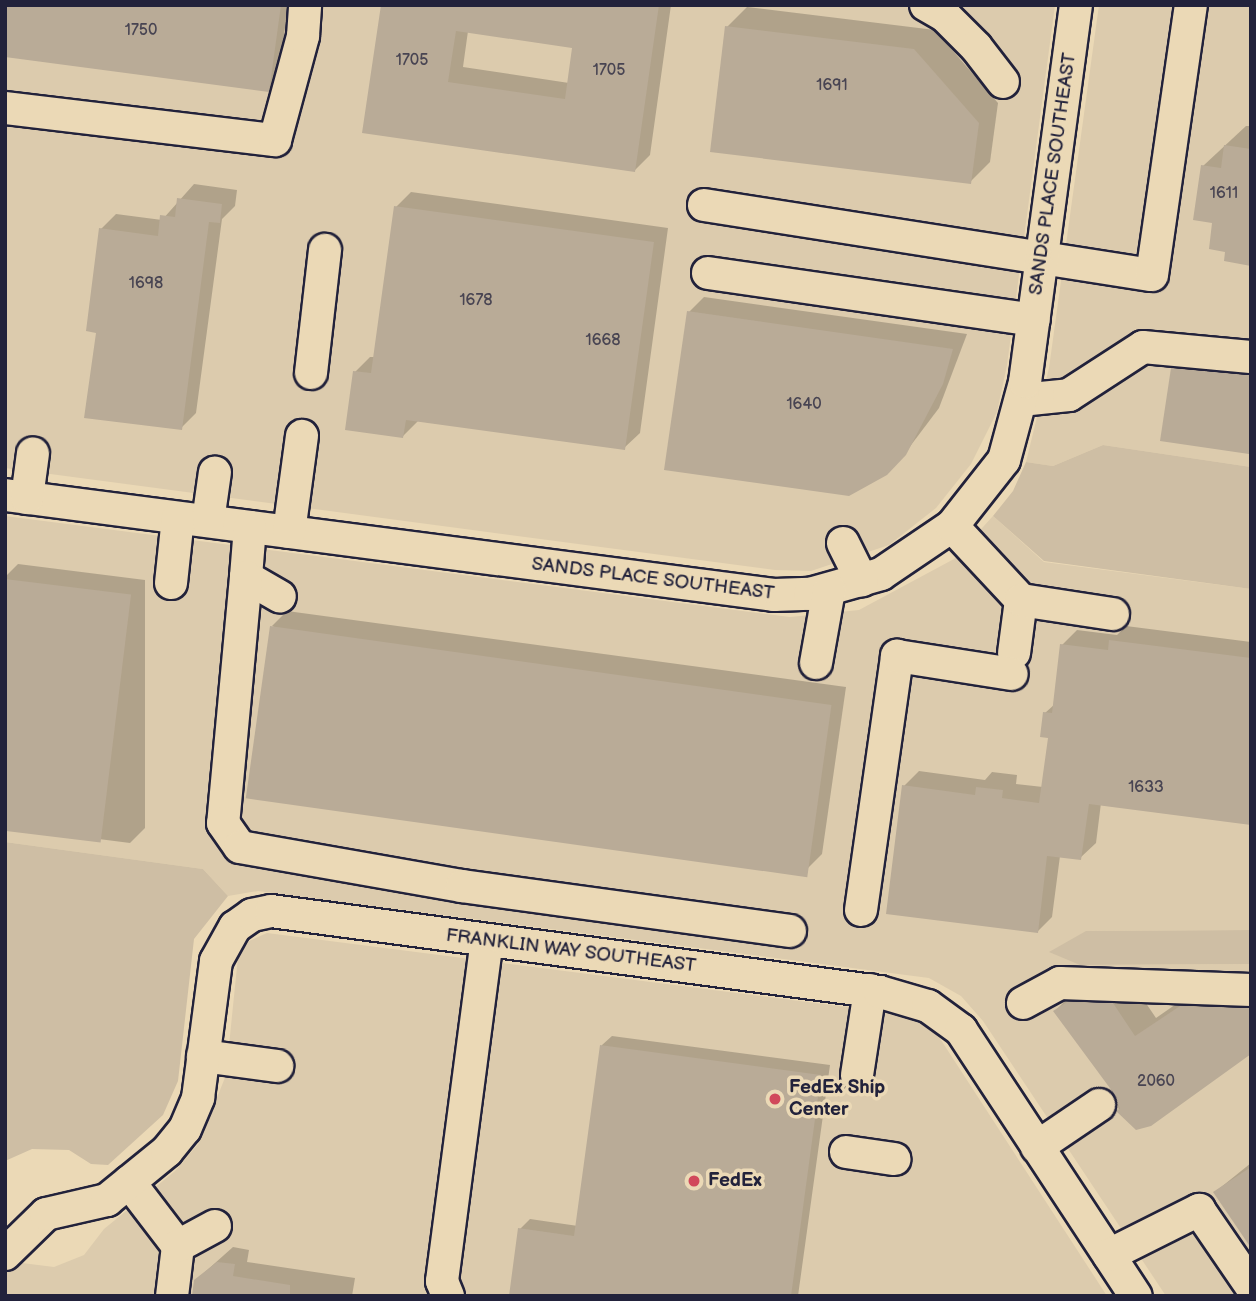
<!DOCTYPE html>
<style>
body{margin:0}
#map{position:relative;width:1256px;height:1301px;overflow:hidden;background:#ebd9b6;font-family:"Balsamiq Sans",sans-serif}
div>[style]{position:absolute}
.built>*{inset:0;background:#dccbad}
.green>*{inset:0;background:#cebea4}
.shadow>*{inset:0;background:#0003}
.building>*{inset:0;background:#b9ab97;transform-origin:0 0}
.roads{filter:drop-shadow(2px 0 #22223b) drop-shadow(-2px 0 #22223b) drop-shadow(0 2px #22223b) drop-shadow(0 -2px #22223b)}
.minor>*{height:32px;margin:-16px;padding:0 16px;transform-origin:16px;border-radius:16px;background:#ebd9b6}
.dots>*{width:19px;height:19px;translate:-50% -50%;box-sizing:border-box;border:4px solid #ebd9b6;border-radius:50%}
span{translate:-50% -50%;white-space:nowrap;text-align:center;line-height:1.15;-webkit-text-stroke:7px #ebd9b6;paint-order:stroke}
.number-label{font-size:16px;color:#484452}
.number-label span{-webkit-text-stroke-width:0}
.street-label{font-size:19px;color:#22223b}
.poi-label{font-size:19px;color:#22223b;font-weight:700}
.left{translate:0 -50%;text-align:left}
.frame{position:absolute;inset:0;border:7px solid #22223b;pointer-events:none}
</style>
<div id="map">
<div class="built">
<div style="clip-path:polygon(5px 5px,1055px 5px,1007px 365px,997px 412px,971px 464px,936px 508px,889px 545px,811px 571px,775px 570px,5px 468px)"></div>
<div style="clip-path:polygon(1099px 5px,1251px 5px,1251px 467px,1103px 445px,1053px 466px,1026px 462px,1049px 368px)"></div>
<div style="clip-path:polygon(5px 516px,790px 617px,859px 610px,954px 559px,993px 516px,1044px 562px,1251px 589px,1251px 930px,1087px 931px,1080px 965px,1251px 964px,1251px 1296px,1166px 1296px,983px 1021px,961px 996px,929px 978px,258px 891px,228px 896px,203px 869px,5px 842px)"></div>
<div style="clip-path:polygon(267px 933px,894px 1013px,916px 1020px,939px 1037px,1107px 1296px,5px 1296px,5px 1251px,22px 1263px,54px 1267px,84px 1255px,104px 1229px,175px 1171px,199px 1143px,226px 1075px,238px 957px,249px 941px)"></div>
</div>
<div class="green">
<div style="clip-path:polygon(1103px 445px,1251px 467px,1251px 589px,1044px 561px,993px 516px,1013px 491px,1026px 462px,1053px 466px)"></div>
<div style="clip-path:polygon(5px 842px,203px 869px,228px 896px,194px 939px,178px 1081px,163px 1115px,108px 1165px,91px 1164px,69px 1150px,32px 1149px,5px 1161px)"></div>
<div style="clip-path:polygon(1251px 930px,1251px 964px,1080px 965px,1049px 952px,1086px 931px)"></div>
</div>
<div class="shadow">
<div style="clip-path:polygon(5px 5px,288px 5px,278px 81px,268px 91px)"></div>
<div style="clip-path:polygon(evenodd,382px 5px,671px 5px,650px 155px,635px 170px,364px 131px,382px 5px,468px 31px,574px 47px,569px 83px,463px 67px,468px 31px)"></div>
<div style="clip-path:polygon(747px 7px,935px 30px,998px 103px,990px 162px,970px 182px,727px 27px)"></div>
<div style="clip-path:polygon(1246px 126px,1251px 126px,1251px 264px,1227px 250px,1214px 222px,1203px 166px)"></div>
<div style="clip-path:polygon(194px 184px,237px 190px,235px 206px,222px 219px,196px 413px,181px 428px,101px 229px,116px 214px,162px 220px)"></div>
<div style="clip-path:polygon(411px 192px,668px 228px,640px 433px,624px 448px,418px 421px,403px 436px,355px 372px,370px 357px,375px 357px,396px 207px)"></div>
<div style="clip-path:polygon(704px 297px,967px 334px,939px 408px,902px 457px,689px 312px)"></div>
<div style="clip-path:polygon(1193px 349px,1251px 354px,1249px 452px,1173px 369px)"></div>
<div style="clip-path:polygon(18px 564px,145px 580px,145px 828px,130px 843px,5px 827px,5px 577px)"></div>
<div style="clip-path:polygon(287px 611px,846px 687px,822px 854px,807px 869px,272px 626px)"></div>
<div style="clip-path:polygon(1126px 626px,1251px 642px,1251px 823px,1101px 803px,1096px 843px,1080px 858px,1060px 856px,1052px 917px,1037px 932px,904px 786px,919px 771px,985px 780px,992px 772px,1017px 775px,1016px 784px,1043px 787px,1050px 737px,1045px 713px,1055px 704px,1062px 645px,1077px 630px,1117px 635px)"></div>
<div style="clip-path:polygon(1133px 984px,1156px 1018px,1202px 986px,1251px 988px,1251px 1053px,1137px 1128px,1119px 1112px,1116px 1094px,1055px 1011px,1075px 991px)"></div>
<div style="clip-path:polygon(612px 1036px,830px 1065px,798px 1296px,511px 1296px,520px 1229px,530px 1219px,578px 1226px,602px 1045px)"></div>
<div style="clip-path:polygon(1251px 1163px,1251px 1245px,1215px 1192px)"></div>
<div style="clip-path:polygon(233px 1247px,249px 1250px,247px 1262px,355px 1278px,352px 1296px,194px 1296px,196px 1280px)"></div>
</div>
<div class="building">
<div style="clip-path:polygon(5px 5px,281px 5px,269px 92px,5px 57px)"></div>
<div style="clip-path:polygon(evenodd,381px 5px,659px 5px,635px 172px,362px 133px,381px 5px,456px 31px,572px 48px,565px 99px,448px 82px,456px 31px)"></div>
<div style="clip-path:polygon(725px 26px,914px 49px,979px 123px,971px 184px,710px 152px)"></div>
<div style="clip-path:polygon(1224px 145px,1251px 149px,1251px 266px,1224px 261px,1225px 252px,1209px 249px,1212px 223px,1193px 220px,1201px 165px,1221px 168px)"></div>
<div style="clip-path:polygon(177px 198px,222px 204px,220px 223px,209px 222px,182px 430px,84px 418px,96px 333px,86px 331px,99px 228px,158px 236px,160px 215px,175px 217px)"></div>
<div style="clip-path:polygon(394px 206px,654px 242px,625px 450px,406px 420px,403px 438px,345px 430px,353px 371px,371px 373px)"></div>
<div style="clip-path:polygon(687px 311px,953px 349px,943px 384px,906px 455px,887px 475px,849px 496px,664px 470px)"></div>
<div style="clip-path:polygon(1171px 368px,1251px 375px,1249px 454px,1160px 441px)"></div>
<div style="left:5px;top:579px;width:127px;height:250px;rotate:7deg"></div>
<div style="left:270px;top:626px;width:567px;height:174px;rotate:8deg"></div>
<div style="clip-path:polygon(1109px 640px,1251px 658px,1251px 825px,1089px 804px,1081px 860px,1047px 856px,1038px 933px,886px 914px,902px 785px,975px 795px,976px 787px,1003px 790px,1002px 798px,1039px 803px,1048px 738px,1040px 737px,1043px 712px,1052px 713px,1060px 644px,1108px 650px)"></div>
<div style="clip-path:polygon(1067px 1002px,1113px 1003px,1135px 1036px,1180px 1006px,1251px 1008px,1251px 1054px,1151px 1126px,1136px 1130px,1116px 1111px,1120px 1109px,1115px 1095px,1053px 1011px)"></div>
<div style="clip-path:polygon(600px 1045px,821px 1075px,791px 1296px,509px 1296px,518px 1228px,574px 1236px)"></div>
<div style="clip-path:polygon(1251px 1167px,1251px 1248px,1213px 1192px)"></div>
<div style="clip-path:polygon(217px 1262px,235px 1264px,233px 1276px,290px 1285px,290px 1296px,192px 1296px,194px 1280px)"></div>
</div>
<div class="roads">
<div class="minor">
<div style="left:926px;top:5px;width:22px;rotate:30deg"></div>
<div style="left:945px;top:16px;width:44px;rotate:45deg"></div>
<div style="left:976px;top:47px;width:44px;rotate:52.4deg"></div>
<div style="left:5px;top:108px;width:272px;rotate:6.8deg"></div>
<div style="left:275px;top:140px;width:108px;rotate:-74.9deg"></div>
<div style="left:303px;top:36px;width:31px;rotate:-86deg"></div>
<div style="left:704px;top:205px;width:453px;rotate:8.9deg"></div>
<div style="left:1152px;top:275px;width:273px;rotate:-81.8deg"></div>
<div style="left:708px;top:273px;width:329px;rotate:8.2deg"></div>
<div style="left:311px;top:373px;width:124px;rotate:-83.5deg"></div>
<div style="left:1021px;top:400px;width:48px;rotate:-5.9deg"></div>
<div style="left:1069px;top:395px;width:88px;rotate:-33deg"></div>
<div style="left:1143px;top:347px;width:108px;rotate:5.3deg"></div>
<div style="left:5px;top:495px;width:775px;rotate:7.41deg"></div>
<div style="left:774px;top:595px;width:36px;rotate:-2deg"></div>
<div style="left:810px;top:594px;width:74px;rotate:-15.7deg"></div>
<div style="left:881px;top:574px;width:86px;rotate:-34.1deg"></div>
<div style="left:952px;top:526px;width:84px;rotate:-51.8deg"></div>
<div style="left:1004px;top:460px;width:81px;rotate:-74.9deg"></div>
<div style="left:1025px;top:382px;width:380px;rotate:-82.3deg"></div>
<div style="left:27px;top:498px;width:45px;rotate:-82.4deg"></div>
<div style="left:208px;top:521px;width:49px;rotate:-81.9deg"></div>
<div style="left:952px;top:526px;width:101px;rotate:47deg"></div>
<div style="left:1021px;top:600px;width:53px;rotate:97.5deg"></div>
<div style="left:250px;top:527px;width:50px;rotate:94.6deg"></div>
<div style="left:246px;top:577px;width:39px;rotate:30deg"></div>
<div style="left:289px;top:532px;width:97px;rotate:-82.3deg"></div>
<div style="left:843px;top:543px;width:42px;rotate:63.4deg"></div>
<div style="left:246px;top:577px;width:247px;rotate:95.3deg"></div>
<div style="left:223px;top:823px;width:29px;rotate:55deg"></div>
<div style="left:240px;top:847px;width:225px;rotate:10deg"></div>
<div style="left:462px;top:886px;width:331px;rotate:7.8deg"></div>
<div style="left:171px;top:583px;width:65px;rotate:-83.9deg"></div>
<div style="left:1021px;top:600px;width:93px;rotate:8.7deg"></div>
<div style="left:816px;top:663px;width:74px;rotate:-79.9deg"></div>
<div style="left:861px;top:910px;width:257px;rotate:-81.9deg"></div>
<div style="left:897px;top:656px;width:116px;rotate:8.9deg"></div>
<div style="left:1023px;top:1003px;width:42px;rotate:-28.4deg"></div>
<div style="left:1060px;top:983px;width:191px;rotate:2.1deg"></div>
<div style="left:203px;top:1056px;width:75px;rotate:7.7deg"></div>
<div style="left:857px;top:1075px;width:86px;rotate:-81.3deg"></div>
<div style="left:1037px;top:1147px;width:75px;rotate:-34.1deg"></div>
<div style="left:846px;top:1152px;width:49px;rotate:8.3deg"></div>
<div style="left:129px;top:1182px;width:81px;rotate:52.6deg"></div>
<div style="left:178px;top:1246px;width:50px;rotate:96.8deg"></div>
<div style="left:178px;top:1246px;width:42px;rotate:-28.4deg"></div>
<div style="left:5px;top:1254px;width:57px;rotate:-44.3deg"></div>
<div style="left:46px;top:1214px;width:63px;rotate:-12.9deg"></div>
<div style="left:107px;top:1200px;width:77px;rotate:-39.2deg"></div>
<div style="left:167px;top:1151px;width:28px;rotate:-51deg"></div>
<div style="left:185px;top:1129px;width:34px;rotate:-67deg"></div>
<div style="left:198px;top:1098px;width:138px;rotate:-82.5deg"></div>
<div style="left:216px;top:961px;width:39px;rotate:-61deg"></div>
<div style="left:235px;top:927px;width:21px;rotate:-35deg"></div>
<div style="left:252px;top:915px;width:19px;rotate:-12deg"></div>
<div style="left:271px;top:911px;width:614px;rotate:7.58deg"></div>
<div style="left:880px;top:992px;width:50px;rotate:16.3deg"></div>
<div style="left:928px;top:1006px;width:41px;rotate:36deg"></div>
<div style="left:961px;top:1030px;width:318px;rotate:56.7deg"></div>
<div style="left:1109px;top:1255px;width:101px;rotate:-26.6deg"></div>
<div style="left:1199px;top:1210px;width:92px;rotate:55.6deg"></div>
<div style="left:448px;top:1296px;width:16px;rotate:-112deg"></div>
<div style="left:442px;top:1281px;width:343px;rotate:-82.5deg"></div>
</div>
</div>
<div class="dots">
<div style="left:775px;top:1099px;background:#d1495b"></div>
<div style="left:694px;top:1181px;background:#d1495b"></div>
</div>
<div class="number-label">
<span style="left:141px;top:31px">1750</span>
<span style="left:412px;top:61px">1705</span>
<span style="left:609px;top:71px">1705</span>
<span style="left:832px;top:86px">1691</span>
<span style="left:1224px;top:194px">1611</span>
<span style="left:146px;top:284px">1698</span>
<span style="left:476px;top:301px">1678</span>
<span style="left:603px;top:341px">1668</span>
<span style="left:804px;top:405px">1640</span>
<span style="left:1146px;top:788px">1633</span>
<span style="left:1156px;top:1082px">2060</span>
</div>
<div class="street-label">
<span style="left:1053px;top:174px;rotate:-82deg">SANDS PLACE SOUTHEAST</span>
<span style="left:653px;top:579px;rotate:7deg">SANDS PLACE SOUTHEAST</span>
<span style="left:571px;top:951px;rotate:7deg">FRANKLIN WAY SOUTHEAST</span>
</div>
<div class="poi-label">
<span class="left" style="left:789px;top:1099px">FedEx Ship<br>Center</span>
<span class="left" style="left:708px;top:1181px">FedEx</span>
</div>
<div class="frame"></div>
</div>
